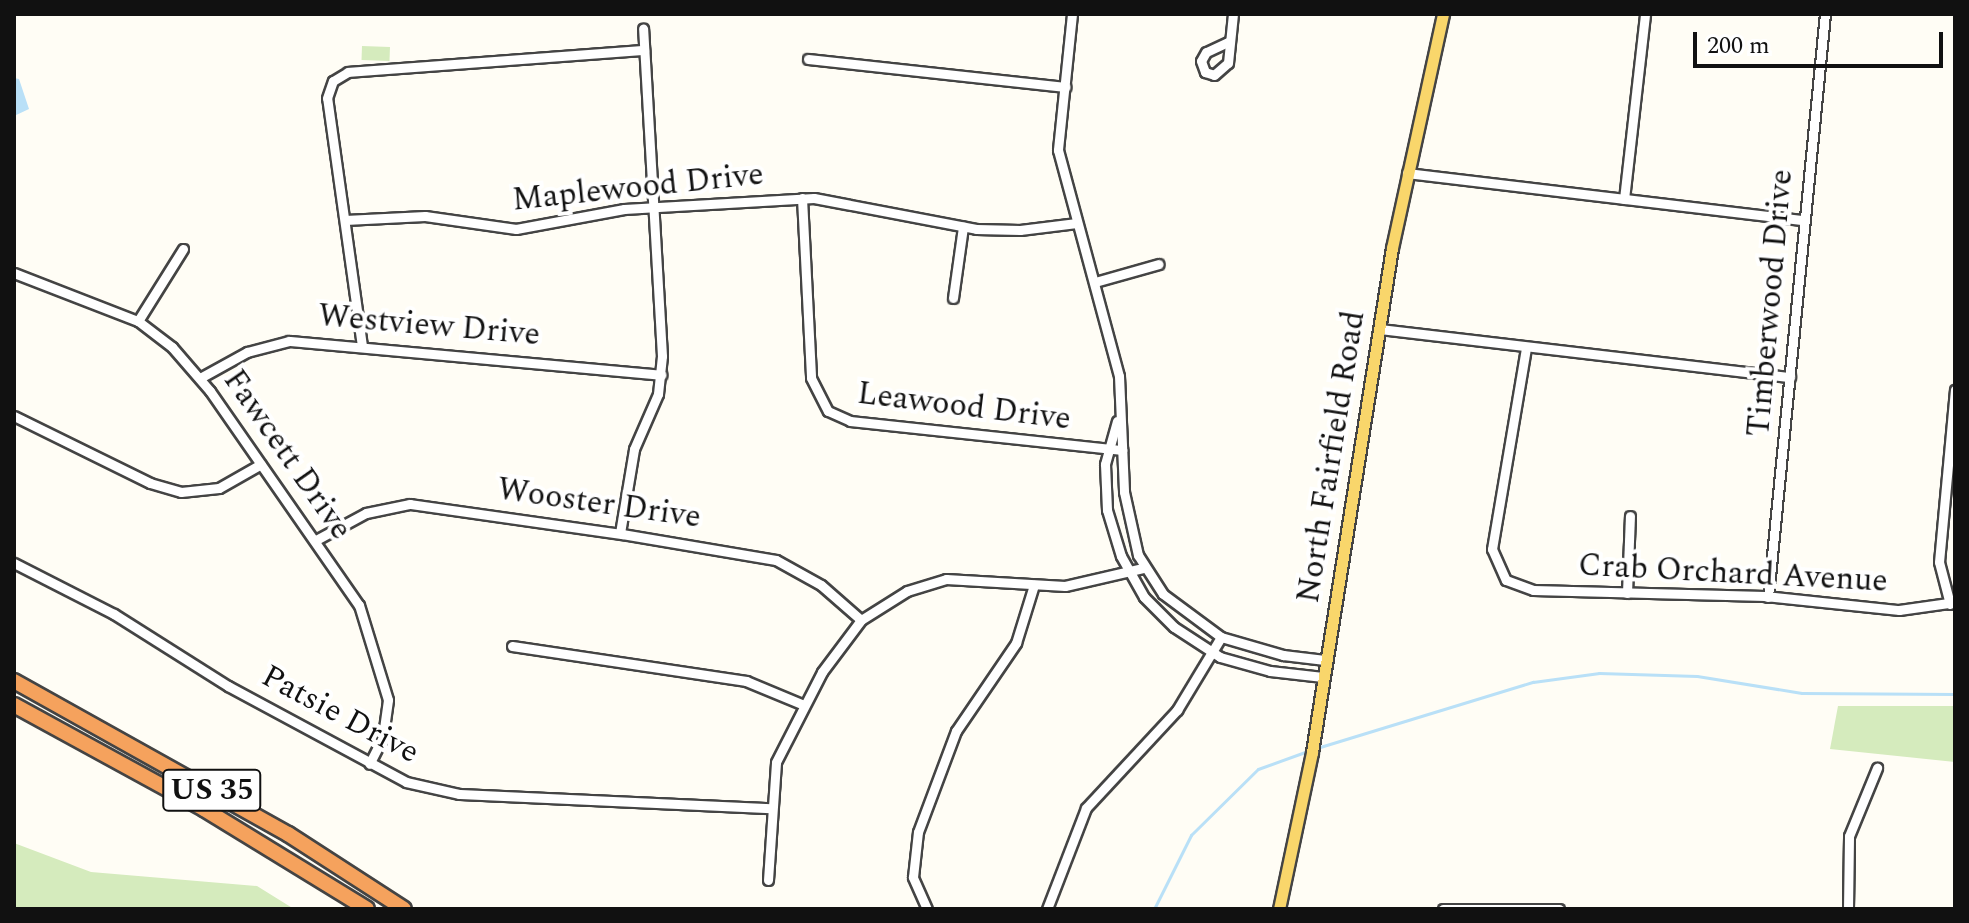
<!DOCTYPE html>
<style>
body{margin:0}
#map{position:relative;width:1969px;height:923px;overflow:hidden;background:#fffdf5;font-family:Spectral,serif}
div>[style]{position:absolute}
.green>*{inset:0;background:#d5ebbd;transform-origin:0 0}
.water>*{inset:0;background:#b9e0f7}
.stream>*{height:3px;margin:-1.5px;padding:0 1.5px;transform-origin:1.5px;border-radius:1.5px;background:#b9e0f7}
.roads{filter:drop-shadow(2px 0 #444) drop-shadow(-2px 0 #444) drop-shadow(0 2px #444) drop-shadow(0 -2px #444)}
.minor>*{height:9px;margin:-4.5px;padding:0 4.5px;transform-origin:4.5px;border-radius:4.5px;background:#fff}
.major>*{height:11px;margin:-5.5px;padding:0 5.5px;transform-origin:5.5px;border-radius:5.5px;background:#f9d66b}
.highway>*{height:14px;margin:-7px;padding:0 7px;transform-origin:7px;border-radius:7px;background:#f5a25d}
span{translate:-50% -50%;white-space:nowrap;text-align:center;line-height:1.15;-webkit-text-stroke:8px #fff;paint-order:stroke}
.shield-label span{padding:2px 6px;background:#fff;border:2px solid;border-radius:6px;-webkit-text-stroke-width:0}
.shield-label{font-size:30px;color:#111;font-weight:700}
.street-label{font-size:32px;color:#111}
.frame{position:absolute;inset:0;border:16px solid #111;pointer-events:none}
.scale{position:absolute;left:1693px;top:32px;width:250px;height:36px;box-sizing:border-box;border:4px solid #111;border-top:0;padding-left:10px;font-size:24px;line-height:28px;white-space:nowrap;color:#111;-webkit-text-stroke:6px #fff;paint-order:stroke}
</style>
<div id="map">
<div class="green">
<div style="left:362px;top:46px;width:28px;height:14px;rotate:2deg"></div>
<div style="clip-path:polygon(1838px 706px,1955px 706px,1955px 762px,1830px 749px)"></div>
<div style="clip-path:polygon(14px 843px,91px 872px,257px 886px,294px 909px,14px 909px)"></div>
</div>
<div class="water">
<div style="clip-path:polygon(14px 78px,19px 79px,29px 109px,14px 116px)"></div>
</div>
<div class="stream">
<div style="left:1320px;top:747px;width:223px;rotate:-17deg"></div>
<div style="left:1533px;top:682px;width:67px;rotate:-7.8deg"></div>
<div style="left:1599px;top:673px;width:98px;rotate:1.8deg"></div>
<div style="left:1697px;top:676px;width:106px;rotate:9.2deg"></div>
<div style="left:1802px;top:693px;width:153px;rotate:0.4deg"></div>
<div style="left:1154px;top:909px;width:83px;rotate:-63.4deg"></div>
<div style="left:1191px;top:835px;width:94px;rotate:-44.6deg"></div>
<div style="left:1258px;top:769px;width:50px;rotate:-19.9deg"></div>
</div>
<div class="roads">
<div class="minor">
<div style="left:1072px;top:14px;width:137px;rotate:95.9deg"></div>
<div style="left:1058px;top:150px;width:234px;rotate:74.9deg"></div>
<div style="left:1119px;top:376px;width:116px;rotate:87.5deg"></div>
<div style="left:1124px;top:492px;width:65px;rotate:77.5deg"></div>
<div style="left:1138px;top:555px;width:46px;rotate:57.3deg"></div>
<div style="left:1163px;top:594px;width:72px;rotate:36.6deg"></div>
<div style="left:1221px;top:637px;width:65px;rotate:16.2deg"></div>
<div style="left:1283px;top:655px;width:42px;rotate:6.8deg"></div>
<div style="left:1230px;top:41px;width:26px;rotate:155deg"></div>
<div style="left:1206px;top:52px;width:10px;rotate:119deg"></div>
<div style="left:1201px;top:61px;width:12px;rotate:70deg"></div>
<div style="left:1205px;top:72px;width:9px;rotate:18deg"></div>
<div style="left:1214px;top:75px;width:18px;rotate:-41deg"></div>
<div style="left:1228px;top:63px;width:49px;rotate:-84.2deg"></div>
<div style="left:808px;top:59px;width:259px;rotate:6.2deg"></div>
<div style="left:1407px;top:173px;width:399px;rotate:6.8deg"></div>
<div style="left:802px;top:198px;width:180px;rotate:87.1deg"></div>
<div style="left:811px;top:378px;width:37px;rotate:63deg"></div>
<div style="left:828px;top:411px;width:24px;rotate:24deg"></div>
<div style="left:850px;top:421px;width:274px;rotate:6.1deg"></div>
<div style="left:1624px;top:199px;width:186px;rotate:-83.5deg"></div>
<div style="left:345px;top:220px;width:80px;rotate:-2.9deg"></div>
<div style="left:425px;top:216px;width:92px;rotate:8.1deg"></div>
<div style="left:516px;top:229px;width:110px;rotate:-10.5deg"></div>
<div style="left:624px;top:209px;width:190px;rotate:-3.3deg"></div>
<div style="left:814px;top:198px;width:165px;rotate:10.8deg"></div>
<div style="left:976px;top:229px;width:44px;rotate:1.3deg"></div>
<div style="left:1020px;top:230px;width:57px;rotate:-7deg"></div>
<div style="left:14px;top:273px;width:133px;rotate:21.2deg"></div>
<div style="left:138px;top:321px;width:43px;rotate:37.4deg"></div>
<div style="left:172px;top:347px;width:58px;rotate:49.2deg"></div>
<div style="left:210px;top:391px;width:261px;rotate:55.2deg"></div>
<div style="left:359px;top:605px;width:99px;rotate:73deg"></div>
<div style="left:388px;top:700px;width:37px;rotate:98deg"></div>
<div style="left:383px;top:737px;width:30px;rotate:117deg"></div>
<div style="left:1095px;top:282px;width:66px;rotate:-15.7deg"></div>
<div style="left:953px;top:298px;width:72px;rotate:-82deg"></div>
<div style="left:138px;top:321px;width:85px;rotate:-58deg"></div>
<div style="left:1380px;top:329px;width:413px;rotate:6.7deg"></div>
<div style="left:362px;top:346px;width:250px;rotate:-98deg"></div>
<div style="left:327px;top:98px;width:18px;rotate:-71deg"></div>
<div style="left:333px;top:81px;width:17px;rotate:-31deg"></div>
<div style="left:348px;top:72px;width:297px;rotate:-4.3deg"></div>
<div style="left:1526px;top:348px;width:204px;rotate:99.6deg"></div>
<div style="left:1492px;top:549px;width:34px;rotate:66deg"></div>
<div style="left:1506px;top:580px;width:29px;rotate:20deg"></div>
<div style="left:1533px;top:590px;width:232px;rotate:1.5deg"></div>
<div style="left:1765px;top:596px;width:135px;rotate:6deg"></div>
<div style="left:1899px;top:610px;width:57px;rotate:-8.1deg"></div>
<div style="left:200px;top:378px;width:54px;rotate:-29deg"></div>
<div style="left:247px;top:352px;width:43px;rotate:-14.7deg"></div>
<div style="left:289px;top:341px;width:374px;rotate:5.2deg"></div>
<div style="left:14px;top:416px;width:152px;rotate:26.2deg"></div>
<div style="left:150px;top:483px;width:32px;rotate:16deg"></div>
<div style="left:181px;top:492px;width:38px;rotate:-6deg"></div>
<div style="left:219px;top:488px;width:48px;rotate:-29.7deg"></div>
<div style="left:1117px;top:421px;width:45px;rotate:105.6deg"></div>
<div style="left:1105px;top:464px;width:46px;rotate:87.5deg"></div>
<div style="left:1107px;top:510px;width:48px;rotate:73.1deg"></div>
<div style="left:1121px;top:556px;width:47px;rotate:60.7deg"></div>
<div style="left:1144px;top:597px;width:42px;rotate:45deg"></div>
<div style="left:1174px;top:627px;width:55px;rotate:33.1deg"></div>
<div style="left:1220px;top:657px;width:52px;rotate:15.6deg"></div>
<div style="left:1270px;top:671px;width:53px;rotate:6.5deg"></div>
<div style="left:620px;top:533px;width:85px;rotate:-80.5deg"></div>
<div style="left:634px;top:449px;width:60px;rotate:-66.4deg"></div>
<div style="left:658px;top:394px;width:38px;rotate:-84deg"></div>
<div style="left:662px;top:356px;width:328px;rotate:-93.3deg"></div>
<div style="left:316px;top:540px;width:57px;rotate:-28.4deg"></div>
<div style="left:366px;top:513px;width:45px;rotate:-11.6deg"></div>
<div style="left:410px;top:504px;width:214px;rotate:8.1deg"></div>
<div style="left:622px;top:534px;width:156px;rotate:9.6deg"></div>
<div style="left:776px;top:560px;width:51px;rotate:29.1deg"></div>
<div style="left:821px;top:585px;width:53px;rotate:41.2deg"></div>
<div style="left:14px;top:563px;width:112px;rotate:27deg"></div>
<div style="left:114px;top:614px;width:135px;rotate:32.3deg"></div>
<div style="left:228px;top:686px;width:202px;rotate:28.3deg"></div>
<div style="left:406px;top:782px;width:54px;rotate:12.8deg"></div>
<div style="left:459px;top:794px;width:313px;rotate:2.6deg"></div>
<div style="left:1627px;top:593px;width:77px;rotate:-87.8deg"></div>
<div style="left:1768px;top:597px;width:586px;rotate:-84.42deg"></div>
<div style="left:1950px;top:604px;width:43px;rotate:-104.7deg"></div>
<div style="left:1939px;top:562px;width:173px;rotate:-84.7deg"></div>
<div style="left:512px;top:646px;width:237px;rotate:8.5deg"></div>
<div style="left:746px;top:681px;width:63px;rotate:22.5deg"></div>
<div style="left:768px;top:880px;width:118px;rotate:-86.1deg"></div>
<div style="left:776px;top:762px;width:101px;rotate:-62.9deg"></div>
<div style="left:822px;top:672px;width:65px;rotate:-53.1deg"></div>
<div style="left:861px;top:620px;width:54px;rotate:-32.2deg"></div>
<div style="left:907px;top:591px;width:41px;rotate:-17.1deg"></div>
<div style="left:946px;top:579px;width:119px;rotate:3.4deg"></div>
<div style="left:1065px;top:586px;width:80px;rotate:-13deg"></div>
<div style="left:927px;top:909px;width:35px;rotate:-114deg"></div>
<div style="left:913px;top:877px;width:45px;rotate:-83.7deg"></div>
<div style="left:918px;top:832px;width:108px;rotate:-69.4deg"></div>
<div style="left:956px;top:731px;width:107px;rotate:-55.7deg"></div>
<div style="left:1016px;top:643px;width:61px;rotate:-72.8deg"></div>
<div style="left:1047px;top:909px;width:108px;rotate:-68.9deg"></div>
<div style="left:1086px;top:808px;width:134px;rotate:-47.1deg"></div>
<div style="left:1177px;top:710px;width:85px;rotate:-58.9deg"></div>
<div style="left:1443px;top:909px;width:116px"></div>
<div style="left:1848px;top:909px;width:73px;rotate:-89.2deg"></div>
<div style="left:1849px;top:836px;width:74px;rotate:-67.6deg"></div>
</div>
<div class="major">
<div style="left:1279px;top:909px;width:160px;rotate:-78.1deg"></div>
<div style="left:1312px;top:752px;width:510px;rotate:-80.98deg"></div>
<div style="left:1392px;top:248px;width:239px;rotate:-77.7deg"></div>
</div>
<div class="highway">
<div style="left:14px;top:681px;width:314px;rotate:29.2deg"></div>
<div style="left:288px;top:834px;width:138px;rotate:32.9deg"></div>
<div style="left:14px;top:705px;width:217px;rotate:28.7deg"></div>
<div style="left:204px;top:809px;width:191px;rotate:31.5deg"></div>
</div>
</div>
<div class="shield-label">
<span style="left:212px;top:790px">US 35</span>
</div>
<div class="street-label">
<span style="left:638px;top:188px;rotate:-6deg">Maplewood Drive</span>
<span style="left:1771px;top:303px;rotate:-85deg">Timberwood Drive</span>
<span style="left:429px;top:326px;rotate:5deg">Westview Drive</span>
<span style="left:964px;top:407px;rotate:7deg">Leawood Drive</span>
<span style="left:287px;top:455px;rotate:55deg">Fawcett Drive</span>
<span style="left:1332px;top:457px;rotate:-81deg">North Fairfield Road</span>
<span style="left:599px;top:504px;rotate:8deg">Wooster Drive</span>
<span style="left:1733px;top:574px;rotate:3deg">Crab Orchard Avenue</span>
<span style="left:340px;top:715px;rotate:28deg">Patsie Drive</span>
</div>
<div class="frame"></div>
<div class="scale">200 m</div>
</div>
